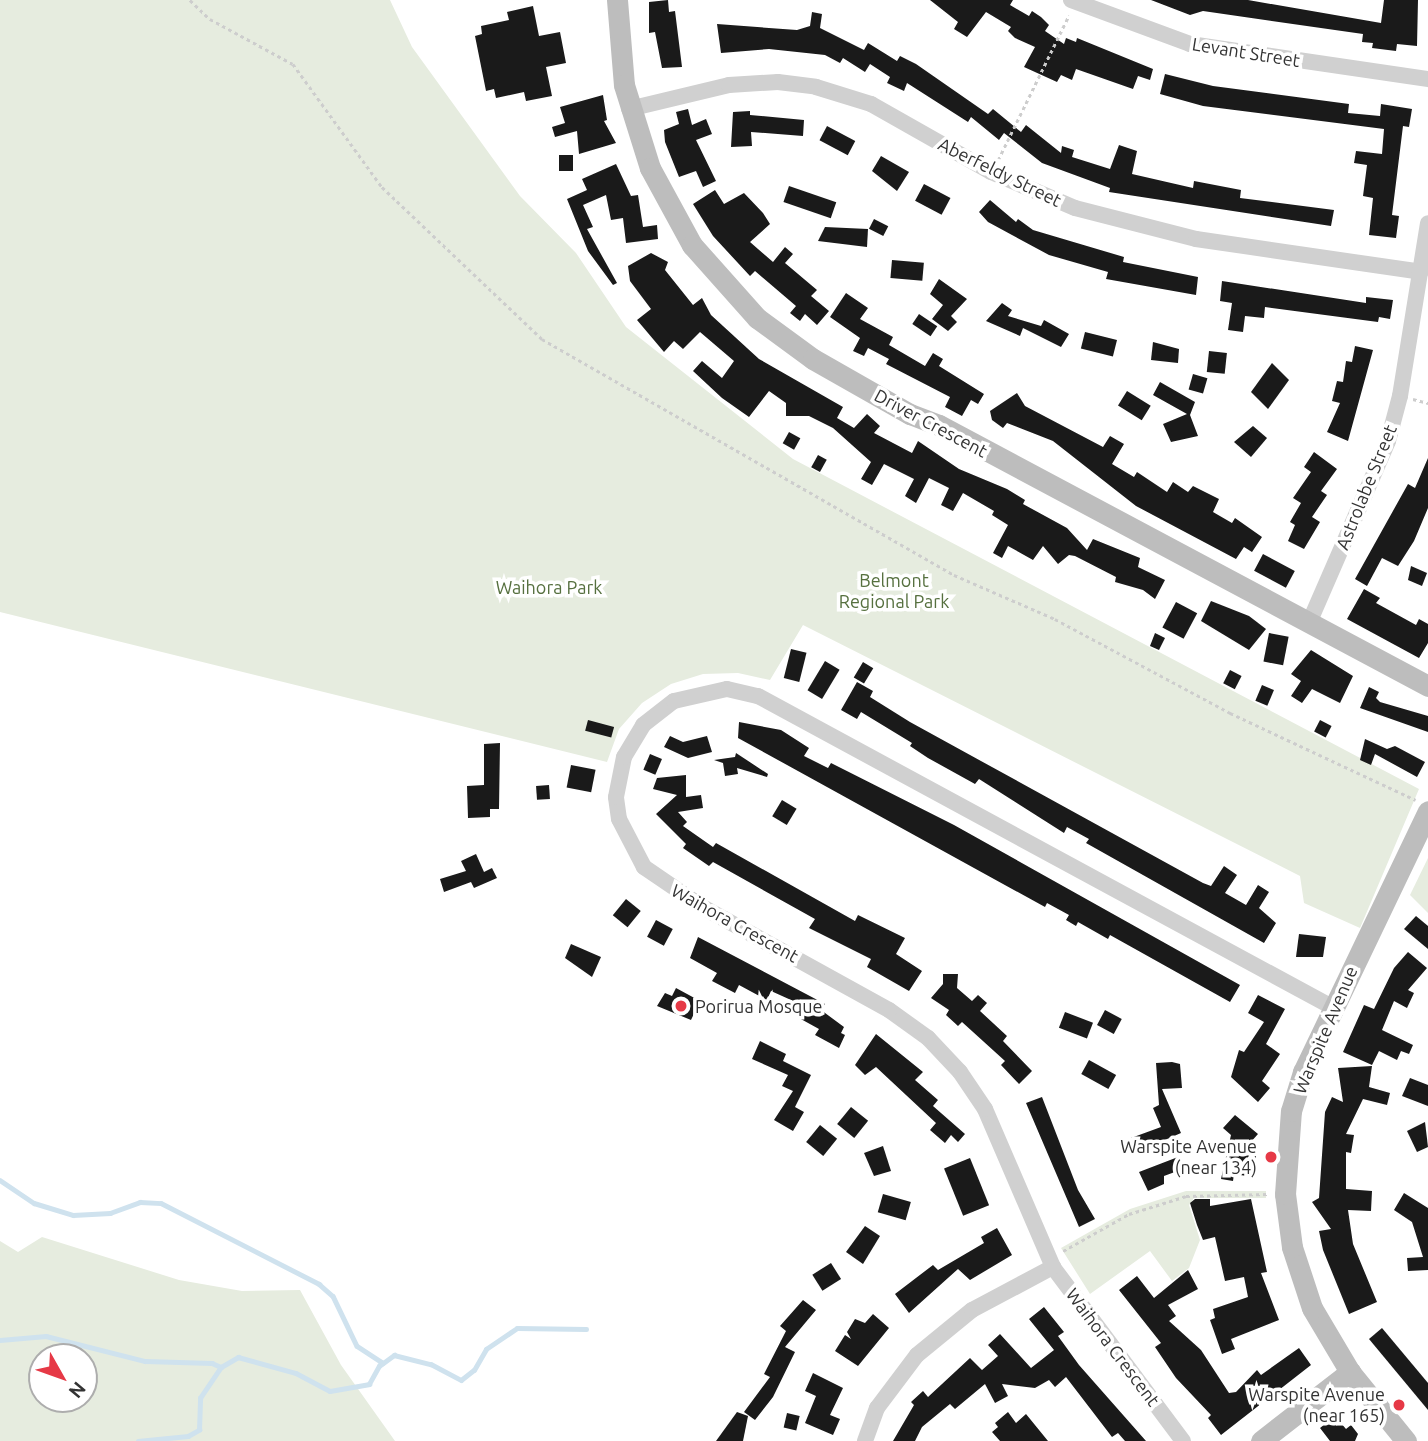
<!DOCTYPE html>
<style>
body{margin:0}
#map{position:relative;width:1428px;height:1441px;overflow:hidden;background:#fff;font-family:Ubuntu,sans-serif}
div>[style]{position:absolute}
.green>*{inset:0;background:#e6ecdf}
.stream>*{height:4.5px;margin:-2.25px;padding:0 2.25px;transform-origin:2.25px;border-radius:2.25px;background:#cfe2ee}
.building>*{inset:0;background:#1a1a1a;transform-origin:0 0}
.path>*{height:2.5px;margin-top:-1.25px;transform-origin:0;background:repeating-linear-gradient(90deg,#cdcdcd 0 3.5px,transparent 0 7px)}
.street>*{height:16px;margin:-8px;padding:0 8px;transform-origin:8px;border-radius:8px;background:#d0d0d0}
.secondary>*{height:21px;margin:-10.5px;padding:0 10.5px;transform-origin:10.5px;border-radius:10.5px;background:#bdbdbd}
.dots>*{width:19px;height:19px;translate:-50% -50%;box-sizing:border-box;border:4px solid #fff;border-radius:50%}
span{translate:-50% -50%;white-space:nowrap;text-align:center;line-height:1.15;-webkit-text-stroke:7px #fff;paint-order:stroke}
.street-label{font-size:18px;color:#333}
.park-label{font-size:18px;color:#56703f}
.poi-label{font-size:18px;color:#333}
.left{translate:0 -50%;text-align:left}
.right{translate:-100% -50%;text-align:right}
.north{position:absolute;left:28px;top:1343px;width:70px;height:70px;box-sizing:border-box;background:#fff;border:2px solid #adadad;border-radius:50%;rotate:130deg;font-size:19px;font-weight:700;line-height:28px;text-align:center;color:#333}
.north::after{content:'';display:block;margin:auto;width:24px;height:32px;background:#e63946;clip-path:polygon(50% 0,100% 100%,50% 72%,0 100%)}
</style>
<div id="map">
<div class="green">
<div style="clip-path:polygon(0 0,390px 0,412px 47px,520px 196px,576px 253px,626px 327px,793px 459px,1419px 789px,1360px 928px,1304px 903px,1300px 876px,803px 625px,770px 680px,738px 673px,703px 674px,671px 684px,642px 703px,619px 729px,607px 762px,0 612px)"></div>
<div style="clip-path:polygon(1428px 858px,1428px 913px,1410px 895px)"></div>
<div style="clip-path:polygon(1186px 1191px,1266px 1191px,1266px 1198px,1194px 1198px,1189px 1205px,1200px 1240px,1189px 1268px,1172px 1281px,1150px 1251px,1090px 1294px,1061px 1248px,1130px 1209px)"></div>
<div style="clip-path:polygon(evenodd,42px 1237px,179px 1280px,242px 1291px,300px 1290px,341px 1365px,395px 1441px,0 1441px,0 1241px,18px 1252px,42px 1237px,42px 1357px,84px 1357px,84px 1399px,42px 1399px,42px 1357px)"></div>
</div>
<div class="stream">
<div style="left:0;top:1180px;width:41px;rotate:34.1deg"></div>
<div style="left:34px;top:1203px;width:41px;rotate:17.1deg"></div>
<div style="left:73px;top:1215px;width:37px;rotate:-3deg"></div>
<div style="left:110px;top:1213px;width:32px;rotate:-20deg"></div>
<div style="left:140px;top:1202px;width:21px;rotate:3deg"></div>
<div style="left:161px;top:1203px;width:178px;rotate:27.1deg"></div>
<div style="left:319px;top:1284px;width:18px;rotate:41deg"></div>
<div style="left:333px;top:1296px;width:55px;rotate:64.4deg"></div>
<div style="left:357px;top:1346px;width:31px;rotate:33deg"></div>
<div style="left:0;top:1340px;width:46px;rotate:-5deg"></div>
<div style="left:46px;top:1336px;width:102px;rotate:14.2deg"></div>
<div style="left:145px;top:1361px;width:67px;rotate:1.7deg"></div>
<div style="left:212px;top:1363px;width:10px;rotate:24deg"></div>
<div style="left:221px;top:1367px;width:20px;rotate:-30deg"></div>
<div style="left:238px;top:1357px;width:60px;rotate:15.4deg"></div>
<div style="left:296px;top:1373px;width:38px;rotate:28deg"></div>
<div style="left:330px;top:1391px;width:40px;rotate:-10deg"></div>
<div style="left:369px;top:1384px;width:21px;rotate:-61deg"></div>
<div style="left:379px;top:1366px;width:19px;rotate:-36deg"></div>
<div style="left:394px;top:1355px;width:38px;rotate:14deg"></div>
<div style="left:431px;top:1364px;width:34px;rotate:28deg"></div>
<div style="left:461px;top:1380px;width:16px;rotate:-38deg"></div>
<div style="left:474px;top:1370px;width:24px;rotate:-60deg"></div>
<div style="left:486px;top:1349px;width:37px;rotate:-34deg"></div>
<div style="left:517px;top:1328px;width:69px;rotate:0.8deg"></div>
<div style="left:138px;top:1441px;width:50px;rotate:-5.7deg"></div>
<div style="left:188px;top:1436px;width:13px;rotate:-29deg"></div>
<div style="left:199px;top:1430px;width:32px;rotate:-88deg"></div>
<div style="left:200px;top:1398px;width:37px;rotate:-56deg"></div>
</div>
<div class="building">
<div style="clip-path:polygon(668px 0,669px 12px,675px 11px,682px 67px,662px 68px,655px 32px,649px 33px,649px 2px)"></div>
<div style="clip-path:polygon(930px 0,1013px 0,1010px 5px,1029px 16px,1032px 11px,1041px 17px,1049px 25px,1045px 31px,1064px 44px,1066px 38px,1076px 42px,1077px 38px,1153px 69px,1150px 80px,1138px 76px,1133px 89px,1076px 69px,1072px 80px,1061px 75px,1057px 82px,1024px 67px,1035px 47px,1015px 38px,1008px 31px,1011px 27px,986px 12px,967px 37px,954px 29px,958px 22px)"></div>
<div style="clip-path:polygon(1151px 0,1248px 0,1381px 23px,1384px 0,1418px 0,1417px 46px,1397px 44px,1396px 51px,1372px 48px,1373px 43px,1362px 42px,1363px 34px,1203px 11px,1190px 15px)"></div>
<div style="clip-path:polygon(533px 6px,539px 36px,560px 32px,566px 63px,546px 67px,552px 96px,526px 101px,524px 92px,496px 98px,494px 89px,486px 91px,475px 36px,482px 34px,481px 26px,509px 20px,507px 12px)"></div>
<div style="clip-path:polygon(812px 12px,822px 14px,820px 28px,864px 50px,868px 43px,897px 61px,900px 56px,916px 64px,988px 114px,993px 109px,1021px 132px,1026px 125px,1061px 153px,1062px 146px,1074px 150px,1072px 157px,1110px 169px,1119px 145px,1137px 151px,1132px 174px,1193px 188px,1194px 181px,1241px 190px,1240px 198px,1334px 210px,1331px 226px,1109px 192px,1110px 188px,1042px 163px,1004px 133px,999px 140px,971px 117px,968px 122px,907px 83px,904px 91px,887px 83px,890px 77px,870px 64px,865px 72px,843px 58px,840px 63px,825px 55px,769px 49px,721px 53px,717px 24px,797px 30px,810px 26px)"></div>
<div style="clip-path:polygon(1165px 74px,1213px 86px,1349px 104px,1348px 113px,1380px 116px,1381px 104px,1412px 109px,1409px 127px,1403px 126px,1392px 215px,1399px 216px,1396px 238px,1369px 235px,1373px 198px,1363px 196px,1367px 165px,1354px 163px,1356px 151px,1382px 154px,1384px 129px,1203px 106px,1160px 94px)"></div>
<div style="clip-path:polygon(603px 95px,607px 120px,604px 121px,616px 143px,579px 154px,577px 131px,555px 137px,552px 127px,565px 123px,560px 107px)"></div>
<div style="clip-path:polygon(688px 109px,692px 125px,706px 119px,712px 134px,696px 140px,716px 181px,703px 187px,696px 171px,679px 177px,665px 142px,664px 130px,679px 124px,676px 112px)"></div>
<div style="clip-path:polygon(750px 111px,750px 115px,804px 120px,803px 136px,751px 132px,752px 146px,731px 147px,733px 112px)"></div>
<div style="left:827px;top:126px;width:32px;height:16px;rotate:28deg"></div>
<div style="left:573px;top:155px;width:16px;height:14px;rotate:90deg"></div>
<div style="clip-path:polygon(881px 156px,909px 172px,897px 191px,872px 171px)"></div>
<div style="clip-path:polygon(616px 164px,631px 196px,638px 195px,643px 227px,657px 225px,658px 239px,626px 243px,623px 218px,611px 220px,606px 195px,583px 205px,593px 227px,587px 229px,617px 283px,613px 285px,588px 251px,567px 199px,587px 190px,582px 179px)"></div>
<div style="left:924px;top:184px;width:30px;height:19px;rotate:28deg"></div>
<div style="left:789px;top:186px;width:50px;height:17px;rotate:19deg"></div>
<div style="clip-path:polygon(715px 190px,724px 204px,744px 193px,763px 213px,770px 224px,750px 242px,773px 262px,785px 247px,793px 254px,785px 263px,817px 290px,811px 296px,829px 311px,817px 325px,805px 314px,800px 321px,790px 313px,796px 306px,755px 271px,750px 276px,713px 236px,693px 204px)"></div>
<div style="clip-path:polygon(990px 200px,1016px 222px,1018px 219px,1033px 230px,1124px 257px,1123px 262px,1198px 277px,1196px 295px,1106px 279px,1108px 272px,1049px 255px,988px 222px,979px 212px)"></div>
<div style="left:874px;top:219px;width:16px;height:11px;rotate:27deg"></div>
<div style="clip-path:polygon(825px 227px,868px 229px,867px 247px,818px 241px)"></div>
<div style="clip-path:polygon(651px 253px,668px 262px,665px 270px,693px 305px,702px 298px,711px 315px,759px 359px,843px 407px,837px 418px,854px 428px,867px 414px,880px 426px,874px 433px,912px 453px,918px 441px,959px 469px,1007px 489px,1025px 500px,1023px 504px,1067px 528px,1087px 550px,1093px 539px,1140px 558px,1138px 567px,1165px 580px,1155px 599px,1143px 590px,1115px 582px,1116px 577px,1075px 556px,1069px 555px,1058px 564px,1043px 546px,1033px 560px,1008px 546px,1002px 558px,993px 553px,1008px 525px,992px 515px,994px 511px,963px 493px,953px 511px,941px 505px,949px 488px,929px 478px,916px 503px,905px 496px,914px 479px,884px 464px,872px 485px,861px 479px,871px 462px,833px 428px,809px 416px,786px 416px,786px 403px,769px 391px,749px 417px,722px 398px,693px 371px,702px 361px,722px 378px,734px 361px,700px 332px,683px 349px,674px 341px,664px 352px,637px 320px,651px 309px,630px 281px,628px 266px)"></div>
<div style="left:892px;top:260px;width:32px;height:18px;rotate:5deg"></div>
<div style="clip-path:polygon(939px 279px,967px 299px,951px 316px,957px 322px,948px 331px,932px 319px,943px 305px,930px 294px)"></div>
<div style="clip-path:polygon(1222px 281px,1366px 303px,1366px 297px,1393px 300px,1390px 319px,1379px 317px,1378px 322px,1265px 307px,1264px 318px,1245px 316px,1243px 332px,1228px 330px,1232px 303px,1220px 301px)"></div>
<div style="clip-path:polygon(846px 293px,868px 308px,860px 319px,893px 337px,889px 345px,925px 366px,933px 353px,943px 359px,939px 366px,984px 394px,978px 404px,971px 400px,962px 416px,945px 407px,950px 397px,886px 364px,889px 359px,868px 348px,864px 356px,853px 351px,860px 338px,830px 317px)"></div>
<div style="clip-path:polygon(1002px 303px,1012px 310px,1008px 316px,1041px 326px,1044px 320px,1069px 334px,1061px 347px,1023px 328px,1020px 336px,986px 321px)"></div>
<div style="left:919px;top:314px;width:22px;height:12px;rotate:34deg"></div>
<div style="left:1085px;top:332px;width:33px;height:17px;rotate:14deg"></div>
<div style="clip-path:polygon(1153px 342px,1179px 349px,1178px 363px,1151px 360px)"></div>
<div style="clip-path:polygon(1355px 346px,1373px 350px,1348px 441px,1327px 432px,1340px 403px,1332px 401px,1337px 381px,1343px 382px,1346px 361px,1352px 362px)"></div>
<div style="left:1209px;top:351px;width:18px;height:21px;rotate:6deg"></div>
<div style="clip-path:polygon(1272px 363px,1289px 380px,1268px 409px,1251px 392px)"></div>
<div style="left:1193px;top:374px;width:15px;height:16px;rotate:16deg"></div>
<div style="clip-path:polygon(1160px 382px,1195px 402px,1190px 415px,1198px 436px,1171px 442px,1163px 424px,1187px 414px,1153px 395px)"></div>
<div style="left:1127px;top:391px;width:28px;height:17px;rotate:32deg"></div>
<div style="clip-path:polygon(1017px 393px,1025px 406px,1103px 447px,1110px 436px,1124px 444px,1112px 464px,1134px 477px,1137px 472px,1167px 492px,1173px 482px,1188px 492px,1193px 486px,1219px 499px,1213px 512px,1232px 523px,1235px 518px,1262px 537px,1252px 552px,1244px 547px,1236px 559px,1136px 506px,1053px 441px,1007px 423px,1003px 428px,992px 420px,990px 411px)"></div>
<div style="clip-path:polygon(1253px 426px,1267px 438px,1251px 457px,1234px 442px)"></div>
<div style="left:789px;top:432px;width:13px;height:13px;rotate:29deg"></div>
<div style="clip-path:polygon(1314px 452px,1337px 469px,1321px 491px,1327px 495px,1312px 517px,1320px 522px,1304px 549px,1288px 541px,1295px 525px,1290px 522px,1301px 503px,1293px 498px,1311px 472px,1304px 467px)"></div>
<div style="left:818px;top:455px;width:10px;height:14px;rotate:29deg"></div>
<div style="clip-path:polygon(1428px 458px,1428px 508px,1414px 541px,1398px 566px,1382px 558px,1367px 586px,1355px 579px,1408px 484px,1415px 488px)"></div>
<div style="left:1263px;top:554px;width:36px;height:19px;rotate:28deg"></div>
<div style="clip-path:polygon(1411px 566px,1427px 573px,1422px 586px,1408px 580px)"></div>
<div style="clip-path:polygon(1364px 589px,1380px 598px,1376px 603px,1416px 625px,1419px 619px,1428px 624px,1428px 643px,1419px 658px,1347px 619px)"></div>
<div style="clip-path:polygon(1211px 601px,1249px 616px,1266px 629px,1249px 650px,1201px 621px)"></div>
<div style="left:1176px;top:602px;width:24px;height:29px;rotate:28deg"></div>
<div style="clip-path:polygon(1155px 633px,1165px 638px,1159px 650px,1150px 646px)"></div>
<div style="left:1269px;top:633px;width:20px;height:29px;rotate:11deg"></div>
<div style="left:791px;top:649px;width:16px;height:30px;rotate:14deg"></div>
<div style="clip-path:polygon(1311px 650px,1353px 676px,1340px 703px,1312px 689px,1302px 703px,1291px 696px,1301px 681px,1291px 674px)"></div>
<div style="left:825px;top:661px;width:17px;height:34px;rotate:31deg"></div>
<div style="left:863px;top:662px;width:12px;height:18px;rotate:31deg"></div>
<div style="left:1230px;top:670px;width:13px;height:15px;rotate:27deg"></div>
<div style="clip-path:polygon(857px 682px,873px 691px,870px 697px,910px 722px,1203px 883px,1211px 886px,1224px 866px,1237px 875px,1225px 893px,1246px 905px,1258px 885px,1269px 892px,1259px 908px,1276px 923px,1264px 943px,1086px 843px,1089px 839px,1067px 827px,1064px 833px,979px 779px,975px 784px,928px 758px,910px 746px,912px 743px,861px 712px,857px 719px,841px 710px)"></div>
<div style="left:1262px;top:685px;width:13px;height:17px;rotate:23deg"></div>
<div style="clip-path:polygon(1369px 687px,1379px 692px,1376px 698px,1380px 702px,1428px 716px,1428px 732px,1360px 708px)"></div>
<div style="left:588px;top:720px;width:27px;height:11px;rotate:15deg"></div>
<div style="left:1320px;top:720px;width:13px;height:13px;rotate:27deg"></div>
<div style="clip-path:polygon(739px 722px,781px 730px,809px 748px,804px 756px,828px 768px,831px 763px,954px 825px,1240px 985px,1230px 1002px,1110px 935px,1108px 939px,1078px 922px,1076px 926px,1066px 920px,1069px 915px,1047px 903px,1045px 907px,738px 738px)"></div>
<div style="clip-path:polygon(670px 736px,683px 742px,707px 736px,712px 752px,688px 758px,664px 747px)"></div>
<div style="clip-path:polygon(1365px 739px,1387px 749px,1395px 746px,1425px 762px,1417px 777px,1375px 754px,1371px 765px,1360px 760px)"></div>
<div style="clip-path:polygon(500px 743px,499px 809px,490px 809px,490px 817px,468px 818px,467px 786px,484px 785px,484px 744px)"></div>
<div style="clip-path:polygon(736px 753px,768px 774px,767px 777px,737px 768px,738px 774px,725px 776px,723px 763px,714px 760px,735px 757px)"></div>
<div style="left:650px;top:754px;width:13px;height:17px;rotate:23deg"></div>
<div style="left:571px;top:765px;width:25px;height:23px;rotate:11deg"></div>
<div style="clip-path:polygon(686px 775px,686px 797px,701px 795px,703px 808px,678px 812px,687px 822px,683px 826px,713px 847px,716px 843px,855px 921px,858px 915px,905px 938px,896px 954px,922px 971px,909px 991px,867px 967px,871px 959px,809px 928px,815px 919px,713px 862px,709px 866px,683px 848px,686px 844px,656px 814px,677px 795px,653px 789px,657px 778px)"></div>
<div style="left:549px;top:785px;width:14px;height:13px;rotate:86deg"></div>
<div style="left:782px;top:800px;width:17px;height:19px;rotate:31deg"></div>
<div style="clip-path:polygon(476px 854px,484px 872px,492px 868px,497px 878px,474px 888px,471px 882px,444px 892px,440px 879px,466px 871px,461px 861px)"></div>
<div style="left:626px;top:899px;width:19px;height:21px;rotate:39deg"></div>
<div style="clip-path:polygon(1416px 916px,1428px 926px,1428px 949px,1404px 929px)"></div>
<div style="left:656px;top:920px;width:19px;height:19px;rotate:28deg"></div>
<div style="clip-path:polygon(1299px 934px,1326px 937px,1323px 957px,1296px 957px)"></div>
<div style="clip-path:polygon(698px 937px,825px 1004px,821px 1010px,844px 1027px,841px 1033px,845px 1035px,839px 1048px,815px 1035px,819px 1029px,799px 1018px,803px 1011px,791px 1000px,771px 991px,767px 1000px,739px 985px,735px 993px,712px 981px,717px 973px,690px 958px)"></div>
<div style="clip-path:polygon(571px 944px,601px 957px,592px 977px,565px 958px)"></div>
<div style="clip-path:polygon(1408px 952px,1427px 968px,1408px 990px,1414px 993px,1407px 1008px,1394px 1001px,1382px 1030px,1413px 1045px,1409px 1054px,1401px 1051px,1397px 1060px,1379px 1051px,1372px 1065px,1343px 1052px,1364px 1005px,1374px 1009px,1394px 968px)"></div>
<div style="clip-path:polygon(943px 974px,958px 974px,957px 988px,972px 1001px,978px 995px,987px 1003px,980px 1011px,1007px 1036px,1003px 1041px,1032px 1071px,1019px 1084px,1001px 1065px,1005px 1061px,962px 1022px,958px 1026px,946px 1015px,949px 1010px,931px 998px,943px 984px)"></div>
<div style="clip-path:polygon(676px 988px,700px 1001px,691px 1020px,657px 1006px,665px 993px,672px 996px)"></div>
<div style="clip-path:polygon(1258px 995px,1285px 1009px,1266px 1044px,1280px 1054px,1262px 1081px,1270px 1088px,1258px 1102px,1231px 1077px,1239px 1050px,1244px 1052px,1264px 1022px,1248px 1013px)"></div>
<div style="left:1105px;top:1010px;width:19px;height:17px;rotate:28deg"></div>
<div style="left:1065px;top:1012px;width:30px;height:17px;rotate:21deg"></div>
<div style="clip-path:polygon(876px 1034px,923px 1072px,915px 1080px,938px 1100px,933px 1106px,965px 1134px,958px 1142px,951px 1135px,945px 1143px,930px 1130px,936px 1123px,876px 1067px,865px 1075px,855px 1065px)"></div>
<div style="clip-path:polygon(760px 1041px,786px 1054px,783px 1061px,811px 1075px,795px 1107px,804px 1112px,793px 1131px,774px 1120px,793px 1091px,782px 1086px,788px 1075px,752px 1059px)"></div>
<div style="left:1089px;top:1060px;width:31px;height:16px;rotate:29deg"></div>
<div style="clip-path:polygon(1172px 1062px,1180px 1064px,1182px 1088px,1162px 1089px,1181px 1133px,1137px 1152px,1131px 1138px,1161px 1127px,1153px 1108px,1159px 1105px,1156px 1063px)"></div>
<div style="clip-path:polygon(1372px 1066px,1369px 1087px,1390px 1093px,1387px 1105px,1363px 1099px,1346px 1134px,1354px 1135px,1351px 1153px,1346px 1152px,1346px 1189px,1372px 1191px,1371px 1211px,1348px 1210px,1353px 1244px,1377px 1302px,1349px 1314px,1323px 1250px,1319px 1231px,1331px 1229px,1312px 1202px,1319px 1198px,1325px 1112px,1332px 1097px,1343px 1102px,1338px 1068px)"></div>
<div style="clip-path:polygon(1410px 1078px,1428px 1085px,1428px 1106px,1402px 1096px)"></div>
<div style="clip-path:polygon(1042px 1097px,1078px 1190px,1095px 1219px,1079px 1227px,1026px 1103px)"></div>
<div style="left:851px;top:1107px;width:22px;height:22px;rotate:39deg"></div>
<div style="clip-path:polygon(1235px 1115px,1258px 1134px,1241px 1153px,1256px 1156px,1253px 1177px,1234px 1174px,1233px 1181px,1221px 1179px,1231px 1135px,1223px 1128px)"></div>
<div style="clip-path:polygon(1425px 1122px,1428px 1147px,1417px 1152px,1407px 1131px)"></div>
<div style="left:820px;top:1125px;width:22px;height:22px;rotate:39deg"></div>
<div style="clip-path:polygon(883px 1146px,891px 1171px,874px 1176px,864px 1153px)"></div>
<div style="clip-path:polygon(1178px 1157px,1183px 1169px,1164px 1176px,1164px 1184px,1148px 1191px,1139px 1172px)"></div>
<div style="left:970px;top:1158px;width:51px;height:28px;rotate:68deg"></div>
<div style="clip-path:polygon(1404px 1193px,1428px 1208px,1428px 1270px,1408px 1271px,1407px 1258px,1423px 1257px,1412px 1222px,1394px 1210px)"></div>
<div style="left:883px;top:1194px;width:29px;height:19px;rotate:16deg"></div>
<div style="clip-path:polygon(1195px 1199px,1210px 1199px,1210px 1206px,1251px 1199px,1267px 1272px,1261px 1273px,1279px 1320px,1231px 1339px,1235px 1349px,1222px 1354px,1210px 1320px,1215px 1318px,1213px 1309px,1248px 1297px,1244px 1277px,1225px 1281px,1215px 1237px,1203px 1240px,1197px 1225px,1190px 1203px)"></div>
<div style="clip-path:polygon(865px 1226px,880px 1236px,863px 1264px,846px 1252px)"></div>
<div style="clip-path:polygon(997px 1228px,1012px 1255px,970px 1280px,958px 1269px,909px 1313px,895px 1294px,933px 1265px,938px 1270px,984px 1243px,981px 1237px)"></div>
<div style="left:831px;top:1263px;width:19px;height:22px;rotate:58deg"></div>
<div style="clip-path:polygon(1188px 1270px,1198px 1289px,1168px 1305px,1176px 1316px,1169px 1321px,1201px 1350px,1229px 1393px,1236px 1392px,1257px 1370px,1261px 1375px,1299px 1348px,1311px 1365px,1221px 1435px,1208px 1418px,1211px 1415px,1176px 1378px,1155px 1347px,1161px 1343px,1119px 1290px,1137px 1276px,1154px 1298px)"></div>
<div style="clip-path:polygon(803px 1300px,816px 1310px,785px 1347px,795px 1352px,773px 1397px,755px 1420px,744px 1412px,770px 1377px,764px 1374px,786px 1331px,780px 1326px)"></div>
<div style="clip-path:polygon(1044px 1307px,1064px 1332px,1058px 1336px,1079px 1365px,1146px 1441px,1125px 1441px,1118px 1433px,1112px 1437px,1066px 1377px,1055px 1387px,1049px 1380px,1035px 1388px,1002px 1384px,1008px 1396px,995px 1403px,985px 1384px,955px 1409px,950px 1404px,922px 1427px,915px 1441px,893px 1441px,914px 1405px,911px 1402px,923px 1391px,928px 1397px,970px 1358px,982px 1370px,998px 1356px,988px 1345px,1000px 1334px,1031px 1368px,1054px 1350px,1029px 1319px)"></div>
<div style="clip-path:polygon(873px 1314px,889px 1328px,858px 1366px,835px 1351px,845px 1335px,851px 1339px,847px 1332px,855px 1319px,865px 1323px)"></div>
<div style="clip-path:polygon(1382px 1328px,1428px 1383px,1428px 1410px,1369px 1339px)"></div>
<div style="clip-path:polygon(813px 1373px,843px 1388px,830px 1415px,840px 1419px,833px 1435px,805px 1423px,816px 1396px,805px 1391px)"></div>
<div style="clip-path:polygon(737px 1412px,748px 1416px,743px 1441px,716px 1441px)"></div>
<div style="clip-path:polygon(1008px 1412px,1016px 1423px,1026px 1414px,1048px 1441px,1000px 1441px,992px 1432px,998px 1427px,995px 1423px)"></div>
<div style="left:787px;top:1413px;width:13px;height:15px;rotate:13deg"></div>
<div style="clip-path:polygon(1335px 1416px,1346px 1429px,1351px 1425px,1358px 1434px,1355px 1441px,1330px 1441px,1320px 1428px)"></div>
</div>
<div class="path">
<div style="left:190px;top:0;width:28px;rotate:44deg"></div>
<div style="left:210px;top:19px;width:94px;rotate:28.5deg"></div>
<div style="left:293px;top:64px;width:152px;rotate:54.1deg"></div>
<div style="left:382px;top:187px;width:221px;rotate:43.5deg"></div>
<div style="left:542px;top:339px;width:475px;rotate:29.8deg"></div>
<div style="left:954px;top:575px;width:110px;rotate:23.5deg"></div>
<div style="left:1055px;top:619px;width:199px;rotate:28.2deg"></div>
<div style="left:1230px;top:713px;width:205px;rotate:25.1deg"></div>
<div style="left:998px;top:160px;width:161px;rotate:-63.9deg"></div>
<div style="left:1413px;top:399px;width:16px;rotate:15deg"></div>
<div style="left:1063px;top:1251px;width:76px;rotate:-29.3deg"></div>
<div style="left:1129px;top:1214px;width:60px;rotate:-17.5deg"></div>
<div style="left:1186px;top:1196px;width:82px;rotate:-1.4deg"></div>
</div>
<div class="street">
<div style="left:1071px;top:0;width:127px;rotate:20.3deg"></div>
<div style="left:1190px;top:44px;width:241px;rotate:8.4deg"></div>
<div style="left:629px;top:109px;width:103px;rotate:-13.5deg"></div>
<div style="left:729px;top:85px;width:49px;rotate:-3.5deg"></div>
<div style="left:778px;top:82px;width:38px;rotate:7deg"></div>
<div style="left:816px;top:87px;width:58px;rotate:17.2deg"></div>
<div style="left:871px;top:104px;width:138px;rotate:29.5deg"></div>
<div style="left:991px;top:172px;width:91px;rotate:23.2deg"></div>
<div style="left:1075px;top:208px;width:125px;rotate:14.4deg"></div>
<div style="left:1196px;top:239px;width:227px;rotate:8.3deg"></div>
<div style="left:1309px;top:623px;width:198px;rotate:-66.5deg"></div>
<div style="left:1388px;top:441px;width:47px;rotate:-75.1deg"></div>
<div style="left:1400px;top:396px;width:175px;rotate:-80.8deg"></div>
<div style="left:865px;top:1441px;width:35px;rotate:-70deg"></div>
<div style="left:877px;top:1408px;width:66px;rotate:-53deg"></div>
<div style="left:917px;top:1355px;width:71px;rotate:-39.3deg"></div>
<div style="left:972px;top:1310px;width:92px;rotate:-28deg"></div>
<div style="left:1183px;top:1441px;width:217px;rotate:-126.8deg"></div>
<div style="left:1053px;top:1267px;width:172px;rotate:-113.3deg"></div>
<div style="left:985px;top:1109px;width:45px;rotate:-124deg"></div>
<div style="left:960px;top:1072px;width:47px;rotate:-133.3deg"></div>
<div style="left:928px;top:1038px;width:48px;rotate:-144.3deg"></div>
<div style="left:889px;top:1010px;width:211px;rotate:-151.1deg"></div>
<div style="left:704px;top:908px;width:73px;rotate:-145.7deg"></div>
<div style="left:644px;top:867px;width:54px;rotate:-117.5deg"></div>
<div style="left:619px;top:819px;width:22px;rotate:-98deg"></div>
<div style="left:616px;top:797px;width:41px;rotate:-78.7deg"></div>
<div style="left:624px;top:757px;width:37px;rotate:-59deg"></div>
<div style="left:643px;top:725px;width:39px;rotate:-38deg"></div>
<div style="left:674px;top:701px;width:54px;rotate:-12.8deg"></div>
<div style="left:727px;top:689px;width:32px;rotate:13deg"></div>
<div style="left:758px;top:696px;width:653px;rotate:28.45deg"></div>
</div>
<div class="secondary">
<div style="left:617px;top:0;width:85px;rotate:85.3deg"></div>
<div style="left:624px;top:85px;width:87px;rotate:72.6deg"></div>
<div style="left:650px;top:168px;width:88px;rotate:61.4deg"></div>
<div style="left:692px;top:245px;width:98px;rotate:48.3deg"></div>
<div style="left:757px;top:318px;width:69px;rotate:36.2deg"></div>
<div style="left:813px;top:359px;width:112px;rotate:29.6deg"></div>
<div style="left:910px;top:414px;width:31px;rotate:21deg"></div>
<div style="left:939px;top:425px;width:554px;rotate:28.09deg"></div>
<div style="left:1261px;top:1441px;width:113px;rotate:-37.8deg"></div>
<div style="left:1406px;top:1441px;width:89px;rotate:-129.1deg"></div>
<div style="left:1350px;top:1372px;width:74px;rotate:-120.7deg"></div>
<div style="left:1312px;top:1308px;width:64px;rotate:-108.2deg"></div>
<div style="left:1292px;top:1247px;width:53px;rotate:-97.5deg"></div>
<div style="left:1285px;top:1194px;width:83px;rotate:-85.9deg"></div>
<div style="left:1291px;top:1111px;width:41px;rotate:-72.9deg"></div>
<div style="left:1303px;top:1072px;width:289px;rotate:-64.4deg"></div>
</div>
<div class="dots">
<div style="left:681px;top:1006px;background:#e63946"></div>
<div style="left:1271px;top:1157px;background:#e63946"></div>
<div style="left:1399px;top:1405px;background:#e63946"></div>
</div>
<div class="street-label">
<span style="left:1246px;top:52px;rotate:9deg">Levant Street</span>
<span style="left:1000px;top:172px;rotate:26deg">Aberfeldy Street</span>
<span style="left:931px;top:423px;rotate:28deg">Driver Crescent</span>
<span style="left:1366px;top:487px;rotate:-68deg">Astrolabe Street</span>
<span style="left:735px;top:923px;rotate:29deg">Waihora Crescent</span>
<span style="left:1325px;top:1030px;rotate:-67deg">Warspite Avenue</span>
<span style="left:1113px;top:1347px;rotate:53deg">Waihora Crescent</span>
</div>
<div class="park-label">
<span style="left:894px;top:591px">Belmont<br>Regional Park</span>
<span style="left:549px;top:587px">Waihora Park</span>
</div>
<div class="poi-label">
<span class="left" style="left:695px;top:1006px">Porirua Mosque</span>
<span class="right" style="left:1257px;top:1157px">Warspite Avenue<br>(near 134)</span>
<span class="right" style="left:1385px;top:1405px">Warspite Avenue<br>(near 165)</span>
</div>
<div class="north">N</div>
</div>
